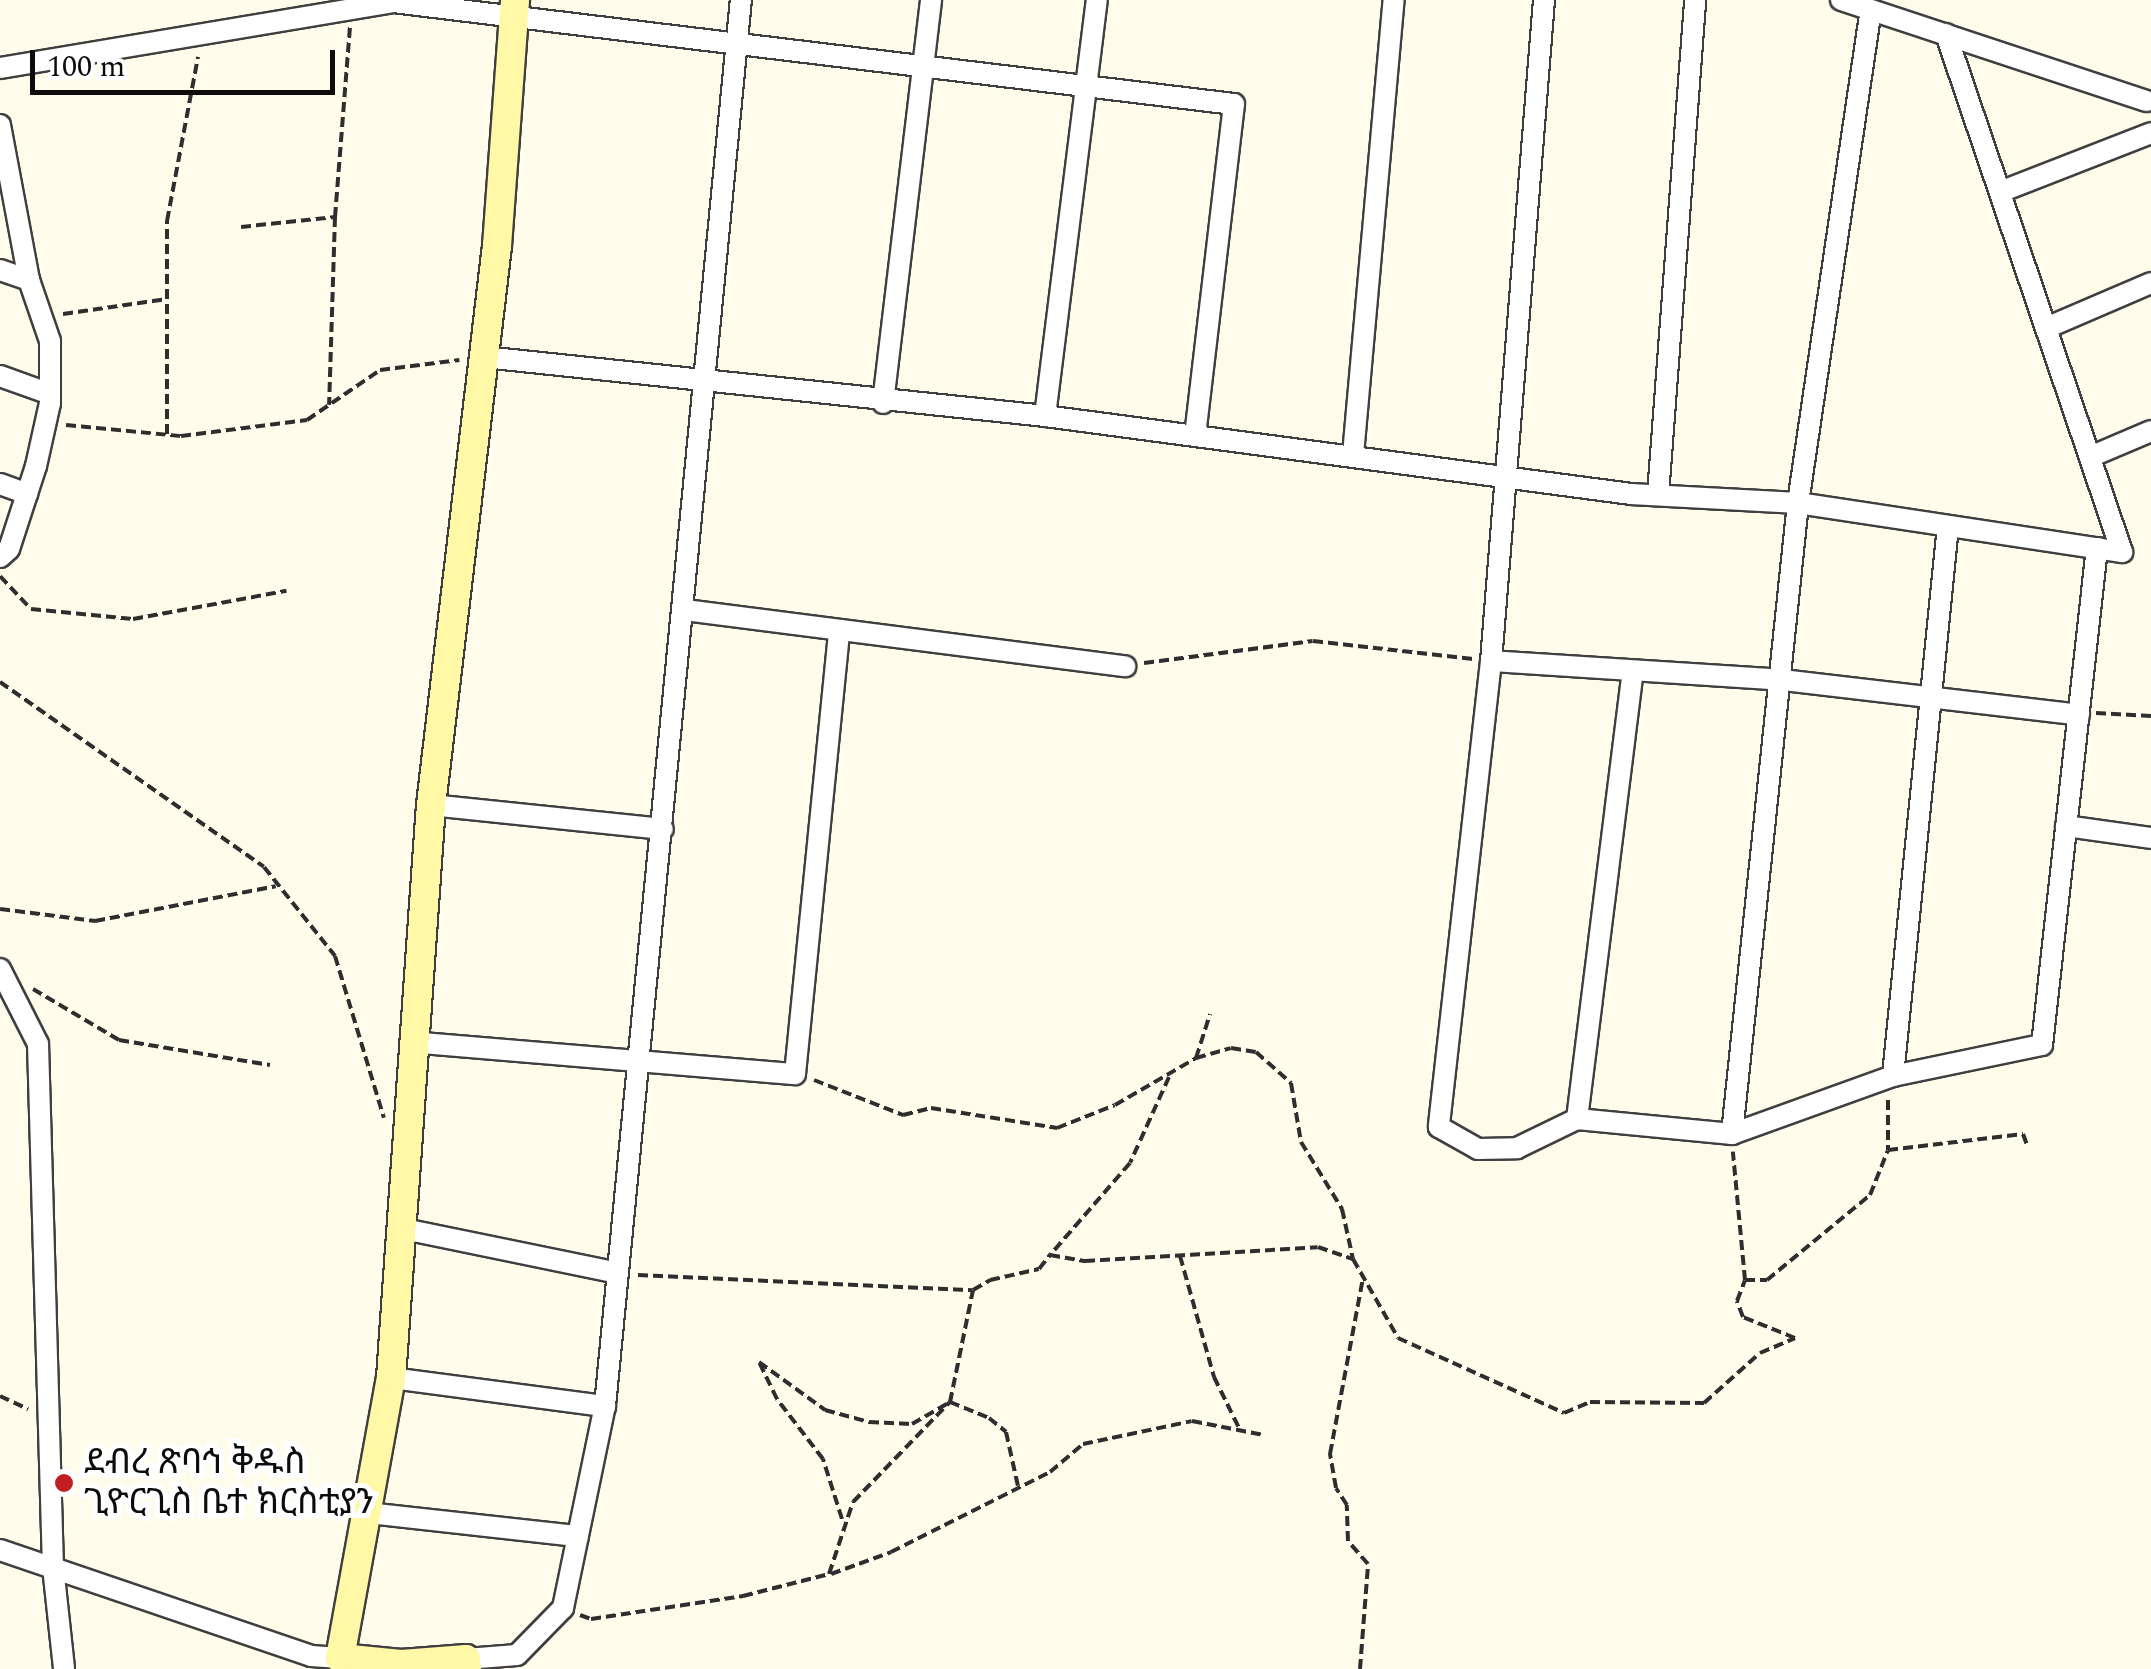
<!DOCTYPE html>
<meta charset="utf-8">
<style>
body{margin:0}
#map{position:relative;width:2151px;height:1669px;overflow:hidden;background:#fffceb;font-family:Spectral,"Noto Sans Ethiopic",serif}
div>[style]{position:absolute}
.path>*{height:4px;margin-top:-2px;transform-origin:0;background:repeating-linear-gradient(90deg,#2e2e2e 0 10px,transparent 0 15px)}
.roads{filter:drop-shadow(2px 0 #3f3f3f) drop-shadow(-2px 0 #3f3f3f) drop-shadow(0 2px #3f3f3f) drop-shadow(0 -2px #3f3f3f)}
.street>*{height:20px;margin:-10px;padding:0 10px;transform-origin:10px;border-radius:10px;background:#fff}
.secondary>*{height:28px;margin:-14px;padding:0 14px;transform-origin:14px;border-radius:14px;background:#fff8a6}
.dots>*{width:28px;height:28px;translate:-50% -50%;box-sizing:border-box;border:5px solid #fff;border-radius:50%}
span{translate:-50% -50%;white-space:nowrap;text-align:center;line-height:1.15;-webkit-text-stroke:10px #fff;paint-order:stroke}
.poi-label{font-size:35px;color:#0c0c0c}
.left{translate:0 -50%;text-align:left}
.scale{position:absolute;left:30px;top:50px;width:305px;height:45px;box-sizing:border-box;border:5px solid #0c0c0c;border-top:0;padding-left:12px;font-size:30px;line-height:35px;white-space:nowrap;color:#0c0c0c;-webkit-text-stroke:8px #fff;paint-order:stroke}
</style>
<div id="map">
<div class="path">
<div style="left:335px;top:217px;width:191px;rotate:-85.5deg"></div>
<div style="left:241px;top:227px;width:95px;rotate:-6.1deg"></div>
<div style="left:335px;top:217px;width:188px;rotate:91.8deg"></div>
<div style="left:63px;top:314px;width:105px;rotate:-8.2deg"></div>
<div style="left:66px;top:425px;width:116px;rotate:5.5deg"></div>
<div style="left:181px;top:436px;width:127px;rotate:-7.2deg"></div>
<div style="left:307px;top:420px;width:88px;rotate:-34.4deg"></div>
<div style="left:380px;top:370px;width:80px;rotate:-7.2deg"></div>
<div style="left:167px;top:434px;width:213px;rotate:-90deg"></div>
<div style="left:167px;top:221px;width:167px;rotate:-79.3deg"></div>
<div style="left:0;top:576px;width:45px;rotate:46.8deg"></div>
<div style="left:31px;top:609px;width:102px;rotate:5.6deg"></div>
<div style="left:133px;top:619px;width:156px;rotate:-10.4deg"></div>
<div style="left:1144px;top:663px;width:170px;rotate:-7.4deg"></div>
<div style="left:1313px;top:641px;width:161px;rotate:6.4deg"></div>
<div style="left:0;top:682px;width:322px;rotate:35deg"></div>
<div style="left:264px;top:867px;width:114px;rotate:51.4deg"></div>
<div style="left:335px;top:956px;width:169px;rotate:73.2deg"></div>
<div style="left:2096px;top:713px;width:55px;rotate:3.1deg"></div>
<div style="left:0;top:909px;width:96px;rotate:7.2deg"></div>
<div style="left:95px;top:921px;width:184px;rotate:-10.9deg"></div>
<div style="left:33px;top:989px;width:100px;rotate:30.7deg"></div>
<div style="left:119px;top:1040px;width:153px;rotate:9.4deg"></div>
<div style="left:1196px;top:1058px;width:36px;rotate:-16deg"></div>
<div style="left:1231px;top:1048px;width:25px;rotate:9deg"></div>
<div style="left:1256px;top:1052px;width:47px;rotate:41.5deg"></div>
<div style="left:1291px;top:1083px;width:60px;rotate:80.4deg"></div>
<div style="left:1301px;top:1142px;width:79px;rotate:58.5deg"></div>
<div style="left:1342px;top:1209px;width:51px;rotate:77.6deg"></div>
<div style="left:1353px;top:1259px;width:91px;rotate:60.3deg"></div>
<div style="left:1398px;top:1338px;width:182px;rotate:24.3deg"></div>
<div style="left:1564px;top:1413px;width:28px;rotate:-23deg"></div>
<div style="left:1590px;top:1402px;width:114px;rotate:0.5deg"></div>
<div style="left:1704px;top:1403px;width:75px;rotate:-41.8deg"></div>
<div style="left:1760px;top:1353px;width:38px;rotate:-23deg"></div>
<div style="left:1795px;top:1338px;width:56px;rotate:-158deg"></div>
<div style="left:1743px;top:1317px;width:17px;rotate:-111deg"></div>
<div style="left:1737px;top:1301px;width:22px;rotate:-69deg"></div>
<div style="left:1745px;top:1280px;width:129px;rotate:-95.4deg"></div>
<div style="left:1169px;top:1077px;width:94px;rotate:114.4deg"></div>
<div style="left:1130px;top:1163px;width:122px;rotate:131deg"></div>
<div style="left:1050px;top:1255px;width:36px;rotate:10deg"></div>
<div style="left:1085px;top:1261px;width:233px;rotate:-3.4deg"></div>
<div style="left:1318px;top:1247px;width:37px;rotate:19deg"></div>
<div style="left:814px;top:1080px;width:96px;rotate:21.5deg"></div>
<div style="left:903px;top:1115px;width:29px;rotate:-14deg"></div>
<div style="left:931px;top:1108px;width:128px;rotate:9deg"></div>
<div style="left:1057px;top:1128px;width:62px;rotate:-21.6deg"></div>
<div style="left:1115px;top:1105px;width:94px;rotate:-30.1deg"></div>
<div style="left:1196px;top:1058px;width:46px;rotate:-72.3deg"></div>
<div style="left:1888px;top:1100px;width:50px;rotate:90deg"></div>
<div style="left:1888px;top:1150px;width:136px;rotate:-6.8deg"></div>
<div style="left:2023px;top:1134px;width:12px;rotate:70deg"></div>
<div style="left:1180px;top:1256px;width:126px;rotate:74.3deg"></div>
<div style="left:1214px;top:1377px;width:57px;rotate:63.9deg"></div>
<div style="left:638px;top:1275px;width:335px;rotate:2.6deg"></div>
<div style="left:1745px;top:1280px;width:22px"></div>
<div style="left:1767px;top:1280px;width:134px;rotate:-39.5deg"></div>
<div style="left:1870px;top:1195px;width:48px;rotate:-68.2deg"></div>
<div style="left:0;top:1396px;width:31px;rotate:25deg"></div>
<div style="left:842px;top:1519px;width:63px;rotate:-107.6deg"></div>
<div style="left:823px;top:1459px;width:76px;rotate:-127.5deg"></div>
<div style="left:777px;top:1399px;width:41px;rotate:-115.9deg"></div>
<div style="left:759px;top:1362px;width:82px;rotate:36deg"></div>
<div style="left:825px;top:1410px;width:46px;rotate:15.3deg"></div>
<div style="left:869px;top:1422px;width:43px;rotate:2.7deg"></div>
<div style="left:912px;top:1424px;width:44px;rotate:-30.1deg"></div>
<div style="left:950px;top:1402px;width:42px;rotate:22.3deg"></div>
<div style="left:989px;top:1418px;width:22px;rotate:39deg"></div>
<div style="left:1006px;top:1432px;width:55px;rotate:77.5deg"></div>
<div style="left:831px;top:1574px;width:64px;rotate:-20.1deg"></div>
<div style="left:891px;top:1552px;width:178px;rotate:-26.7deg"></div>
<div style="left:1050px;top:1472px;width:43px;rotate:-40.3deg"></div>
<div style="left:1083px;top:1444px;width:111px;rotate:-11.9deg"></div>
<div style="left:1192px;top:1421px;width:73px;rotate:11deg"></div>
<div style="left:580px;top:1615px;width:12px;rotate:20deg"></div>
<div style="left:591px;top:1619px;width:154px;rotate:-8.6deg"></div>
<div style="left:743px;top:1596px;width:89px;rotate:-14.3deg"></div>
<div style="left:829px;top:1574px;width:76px;rotate:-71.6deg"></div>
<div style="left:853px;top:1502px;width:139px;rotate:-45.9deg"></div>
<div style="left:950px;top:1402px;width:114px;rotate:-78.4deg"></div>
<div style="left:973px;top:1290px;width:20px;rotate:-30deg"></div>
<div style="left:990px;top:1280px;width:50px;rotate:-12.7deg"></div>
<div style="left:1039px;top:1269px;width:18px;rotate:-52deg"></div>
<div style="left:1360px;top:1669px;width:105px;rotate:-85.6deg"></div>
<div style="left:1368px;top:1564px;width:30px;rotate:-131deg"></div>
<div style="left:1348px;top:1541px;width:36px;rotate:-92deg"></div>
<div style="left:1347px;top:1505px;width:20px;rotate:-123deg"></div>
<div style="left:1336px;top:1488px;width:35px;rotate:-100deg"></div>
<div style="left:1330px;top:1454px;width:179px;rotate:-79.4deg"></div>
</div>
<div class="roads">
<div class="street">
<div style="left:1544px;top:0;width:663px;rotate:94.58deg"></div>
<div style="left:1491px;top:661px;width:469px;rotate:96.4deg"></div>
<div style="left:1439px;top:1127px;width:45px;rotate:29.4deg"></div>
<div style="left:1478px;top:1149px;width:39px;rotate:-1deg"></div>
<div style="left:1517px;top:1148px;width:67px;rotate:-25.8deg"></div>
<div style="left:1577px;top:1119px;width:156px;rotate:5.5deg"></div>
<div style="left:1732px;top:1134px;width:171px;rotate:-19.8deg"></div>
<div style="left:1893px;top:1076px;width:152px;rotate:-11.8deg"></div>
<div style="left:2042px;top:1045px;width:500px;rotate:-83.69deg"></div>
<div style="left:1841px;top:0;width:322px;rotate:18.3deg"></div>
<div style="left:0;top:68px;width:399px;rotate:-9.5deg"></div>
<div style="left:393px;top:2px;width:847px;rotate:6.92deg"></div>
<div style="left:1234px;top:104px;width:333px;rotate:96.7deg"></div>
<div style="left:0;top:125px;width:158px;rotate:79.4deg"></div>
<div style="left:29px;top:280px;width:65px;rotate:71deg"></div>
<div style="left:50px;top:341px;width:62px;rotate:90deg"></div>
<div style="left:50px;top:403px;width:65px;rotate:102.5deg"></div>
<div style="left:36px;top:466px;width:87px;rotate:108deg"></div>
<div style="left:9px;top:549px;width:12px;rotate:138deg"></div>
<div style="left:2000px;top:192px;width:162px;rotate:-21.3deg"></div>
<div style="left:0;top:270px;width:31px;rotate:19deg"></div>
<div style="left:2046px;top:328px;width:114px;rotate:-23.2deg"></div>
<div style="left:484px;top:357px;width:564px;rotate:6deg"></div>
<div style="left:1045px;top:416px;width:591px;rotate:7.58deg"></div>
<div style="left:1631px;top:494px;width:167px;rotate:3.1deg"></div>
<div style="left:1798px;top:503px;width:498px;rotate:-81.6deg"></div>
<div style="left:0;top:376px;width:53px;rotate:19.8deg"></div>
<div style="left:883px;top:403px;width:406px;rotate:-83.2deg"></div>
<div style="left:1045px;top:416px;width:419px;rotate:-82.9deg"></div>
<div style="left:1353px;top:455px;width:457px;rotate:-84.9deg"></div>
<div style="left:2090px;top:457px;width:66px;rotate:-23.1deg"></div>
<div style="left:0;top:484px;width:29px;rotate:20deg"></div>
<div style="left:1658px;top:495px;width:496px;rotate:-85.7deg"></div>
<div style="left:685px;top:610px;width:444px;rotate:7.3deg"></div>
<div style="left:1491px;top:661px;width:293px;rotate:3.7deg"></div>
<div style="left:1783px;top:680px;width:298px;rotate:6.7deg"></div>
<div style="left:431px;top:805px;width:233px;rotate:5.9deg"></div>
<div style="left:2066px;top:826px;width:86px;rotate:8deg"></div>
<div style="left:0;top:969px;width:84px;rotate:63.1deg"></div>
<div style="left:38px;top:1044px;width:523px;rotate:88.36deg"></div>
<div style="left:53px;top:1567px;width:103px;rotate:83.8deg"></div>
<div style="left:411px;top:1042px;width:385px;rotate:4.8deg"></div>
<div style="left:795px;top:1074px;width:446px;rotate:-84.3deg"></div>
<div style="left:1893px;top:1076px;width:553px;rotate:-84.29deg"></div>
<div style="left:1577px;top:1119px;width:450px;rotate:-82.9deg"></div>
<div style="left:1732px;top:1134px;width:634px;rotate:-84.03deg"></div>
<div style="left:1798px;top:503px;width:328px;rotate:8.6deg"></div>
<div style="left:2122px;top:552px;width:547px;rotate:-108.77deg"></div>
<div style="left:404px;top:1229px;width:218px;rotate:11.6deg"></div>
<div style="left:391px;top:1378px;width:216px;rotate:7.5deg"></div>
<div style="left:368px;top:1513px;width:211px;rotate:6.3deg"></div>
<div style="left:0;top:1550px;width:329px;rotate:18.8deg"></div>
<div style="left:311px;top:1656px;width:29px;rotate:4deg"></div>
<div style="left:466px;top:1659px;width:51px;rotate:-4.5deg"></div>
<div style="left:517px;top:1655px;width:66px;rotate:-45.6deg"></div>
<div style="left:563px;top:1608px;width:206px;rotate:-78.3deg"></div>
<div style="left:605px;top:1406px;width:1413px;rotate:-84.48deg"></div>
</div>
<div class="secondary">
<div style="left:467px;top:1669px;width:10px;rotate:-96deg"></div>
<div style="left:466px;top:1659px;width:65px;rotate:175.6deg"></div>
<div style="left:401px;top:1664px;width:61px;rotate:-174.4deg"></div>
<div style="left:340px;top:1658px;width:285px;rotate:-79.7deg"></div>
<div style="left:391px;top:1378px;width:574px;rotate:-86.01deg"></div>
<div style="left:431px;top:805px;width:563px;rotate:-83.27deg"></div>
<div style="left:497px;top:246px;width:247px;rotate:-85.8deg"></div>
</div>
</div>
<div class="dots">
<div style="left:64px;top:1483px;background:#c11e21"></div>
</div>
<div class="poi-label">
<span class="left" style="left:84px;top:1483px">ደብረ ጽባኅ ቅዱስ<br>ጊዮርጊስ ቤተ ክርስቲያን</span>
</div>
<div class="scale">100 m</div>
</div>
